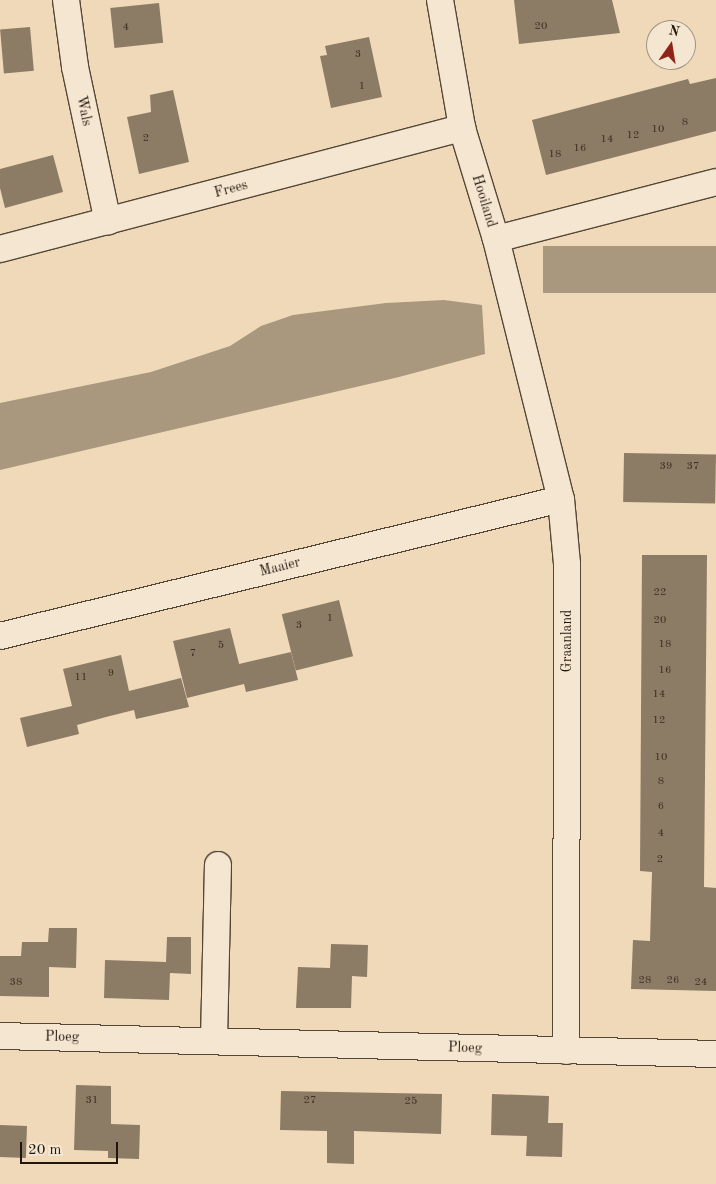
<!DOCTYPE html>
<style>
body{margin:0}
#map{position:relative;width:716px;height:1184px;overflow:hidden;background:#f0d9b8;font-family:"Old Standard TT",serif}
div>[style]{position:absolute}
.water>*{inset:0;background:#a9977e;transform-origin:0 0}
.building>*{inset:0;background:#8c7b65;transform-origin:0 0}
.roads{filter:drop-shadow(1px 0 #544737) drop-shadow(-1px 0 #544737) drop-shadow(0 1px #544737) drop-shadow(0 -1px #544737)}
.street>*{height:26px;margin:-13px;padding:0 13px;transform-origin:13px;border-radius:13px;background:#f5e6d1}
span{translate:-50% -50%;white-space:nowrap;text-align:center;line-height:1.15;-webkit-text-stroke:4.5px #f5e6d1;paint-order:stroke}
.number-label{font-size:11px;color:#3b2f22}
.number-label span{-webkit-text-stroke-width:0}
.street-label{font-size:14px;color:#20160c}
.north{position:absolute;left:646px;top:20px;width:50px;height:50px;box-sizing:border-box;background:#f5e6d1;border:1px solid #a09382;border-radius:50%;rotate:13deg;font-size:14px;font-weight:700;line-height:20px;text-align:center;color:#20160c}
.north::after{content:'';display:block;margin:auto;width:18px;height:22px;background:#8f2418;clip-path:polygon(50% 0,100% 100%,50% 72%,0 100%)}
.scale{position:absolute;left:20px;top:1142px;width:98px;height:22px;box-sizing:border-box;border:2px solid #20160c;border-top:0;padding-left:6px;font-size:15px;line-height:18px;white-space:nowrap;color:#20160c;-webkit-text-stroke:4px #f5e6d1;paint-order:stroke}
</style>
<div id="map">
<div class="water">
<div style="left:716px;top:246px;width:47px;height:173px;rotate:90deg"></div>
<div style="clip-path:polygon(444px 300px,482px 305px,485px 354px,399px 377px,0 470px,0 403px,151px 372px,230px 346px,261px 326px,293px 315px,386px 303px)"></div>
</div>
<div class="building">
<div style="clip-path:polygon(514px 0,612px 0,620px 33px,519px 44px)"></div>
<div style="left:159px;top:3px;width:40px;height:49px;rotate:84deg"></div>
<div style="left:30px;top:27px;width:44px;height:30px;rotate:85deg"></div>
<div style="clip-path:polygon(369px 37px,382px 97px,331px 108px,320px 56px,327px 55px,325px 46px)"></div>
<div style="clip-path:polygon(716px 78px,716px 131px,546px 175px,532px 120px,688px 79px,690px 84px)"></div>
<div style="clip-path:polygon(173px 90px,189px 162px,139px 174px,127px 117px,151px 112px,150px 95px)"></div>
<div style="clip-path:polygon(53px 155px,63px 192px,5px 208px,0 188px,0 169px)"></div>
<div style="left:624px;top:453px;width:92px;height:49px;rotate:1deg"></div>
<div style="clip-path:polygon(642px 555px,707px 555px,704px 887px,716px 888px,716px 991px,631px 989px,633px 940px,650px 941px,652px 872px,640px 871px)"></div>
<div style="left:339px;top:600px;width:58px;height:59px;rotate:76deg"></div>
<div style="clip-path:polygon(230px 628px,243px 679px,239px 664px,291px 652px,298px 680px,246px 692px,244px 684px,187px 698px,173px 641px)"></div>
<div style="clip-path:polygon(121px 655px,129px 691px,181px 678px,189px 707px,136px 719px,134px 710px,106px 717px,77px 725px,79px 734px,27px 747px,20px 718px,72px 706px,63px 669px)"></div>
<div style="clip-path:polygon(49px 928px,77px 928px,76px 968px,49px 967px,49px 997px,0 996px,0 956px,21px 956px,22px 942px,48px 942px)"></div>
<div style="clip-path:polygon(167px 937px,191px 937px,191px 974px,170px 973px,169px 1000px,104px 998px,105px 960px,166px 962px)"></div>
<div style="clip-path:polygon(331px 944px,368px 945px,367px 977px,352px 976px,351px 1008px,296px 1008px,298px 967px,330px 968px)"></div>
<div style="clip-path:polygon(76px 1085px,111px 1086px,111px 1124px,140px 1125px,139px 1159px,108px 1158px,108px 1151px,74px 1150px)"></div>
<div style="clip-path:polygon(281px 1091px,442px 1094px,441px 1134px,354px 1131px,354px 1164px,327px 1163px,327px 1131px,280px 1130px)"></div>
<div style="clip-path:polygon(492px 1094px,549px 1096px,548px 1123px,563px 1123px,562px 1157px,526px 1156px,527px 1136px,491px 1135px)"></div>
<div style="left:0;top:1125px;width:27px;height:32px;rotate:2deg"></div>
</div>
<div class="roads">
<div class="street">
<div style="left:66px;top:0;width:68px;rotate:82.3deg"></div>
<div style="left:75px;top:67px;width:158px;rotate:78deg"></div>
<div style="left:440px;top:0;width:130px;rotate:80.2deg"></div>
<div style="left:462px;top:128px;width:116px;rotate:73deg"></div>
<div style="left:496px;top:239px;width:227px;rotate:-14.5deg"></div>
<div style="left:496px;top:239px;width:268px;rotate:76deg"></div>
<div style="left:561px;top:499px;width:65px;rotate:84.7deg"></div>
<div style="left:567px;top:564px;width:487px;rotate:90.1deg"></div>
<div style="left:0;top:249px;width:478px;rotate:-14.7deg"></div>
<div style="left:0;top:636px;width:577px;rotate:-13.72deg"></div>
<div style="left:0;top:1036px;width:716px;rotate:1.44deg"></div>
<div style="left:214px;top:1040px;width:175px;rotate:-88.7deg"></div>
</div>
</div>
<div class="number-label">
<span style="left:541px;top:27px">20</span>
<span style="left:126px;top:28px">4</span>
<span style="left:358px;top:55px">3</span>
<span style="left:362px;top:87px">1</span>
<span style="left:685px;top:123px">8</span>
<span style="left:658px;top:130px">10</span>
<span style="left:633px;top:136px">12</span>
<span style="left:146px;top:139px">2</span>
<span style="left:607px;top:140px">14</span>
<span style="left:580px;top:149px">16</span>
<span style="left:555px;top:155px">18</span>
<span style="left:666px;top:467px">39</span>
<span style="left:693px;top:467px">37</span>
<span style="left:660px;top:593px">22</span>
<span style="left:330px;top:619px">1</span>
<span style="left:660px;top:621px">20</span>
<span style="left:299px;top:626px">3</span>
<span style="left:665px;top:645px">18</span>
<span style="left:221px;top:646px">5</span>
<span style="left:193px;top:654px">7</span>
<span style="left:665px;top:671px">16</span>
<span style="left:111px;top:674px">9</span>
<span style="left:81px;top:678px">11</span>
<span style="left:659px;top:695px">14</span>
<span style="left:659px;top:721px">12</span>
<span style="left:661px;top:758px">10</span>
<span style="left:661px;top:782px">8</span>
<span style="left:661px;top:807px">6</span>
<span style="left:661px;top:834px">4</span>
<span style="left:660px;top:860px">2</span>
<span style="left:645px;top:981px">28</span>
<span style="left:673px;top:981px">26</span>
<span style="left:16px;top:983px">38</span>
<span style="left:701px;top:983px">24</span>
<span style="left:92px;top:1101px">31</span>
<span style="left:310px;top:1101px">27</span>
<span style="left:411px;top:1102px">25</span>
</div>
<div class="street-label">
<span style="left:84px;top:111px;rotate:78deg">Wals</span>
<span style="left:231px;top:189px;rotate:-15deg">Frees</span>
<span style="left:484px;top:201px;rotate:73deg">Hooiland</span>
<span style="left:280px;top:567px;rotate:-14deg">Maaier</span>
<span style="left:567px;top:641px;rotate:-90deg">Graanland</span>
<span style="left:62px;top:1037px;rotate:1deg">Ploeg</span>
<span style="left:465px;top:1048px;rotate:2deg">Ploeg</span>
</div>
<div class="north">N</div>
<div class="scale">20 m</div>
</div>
